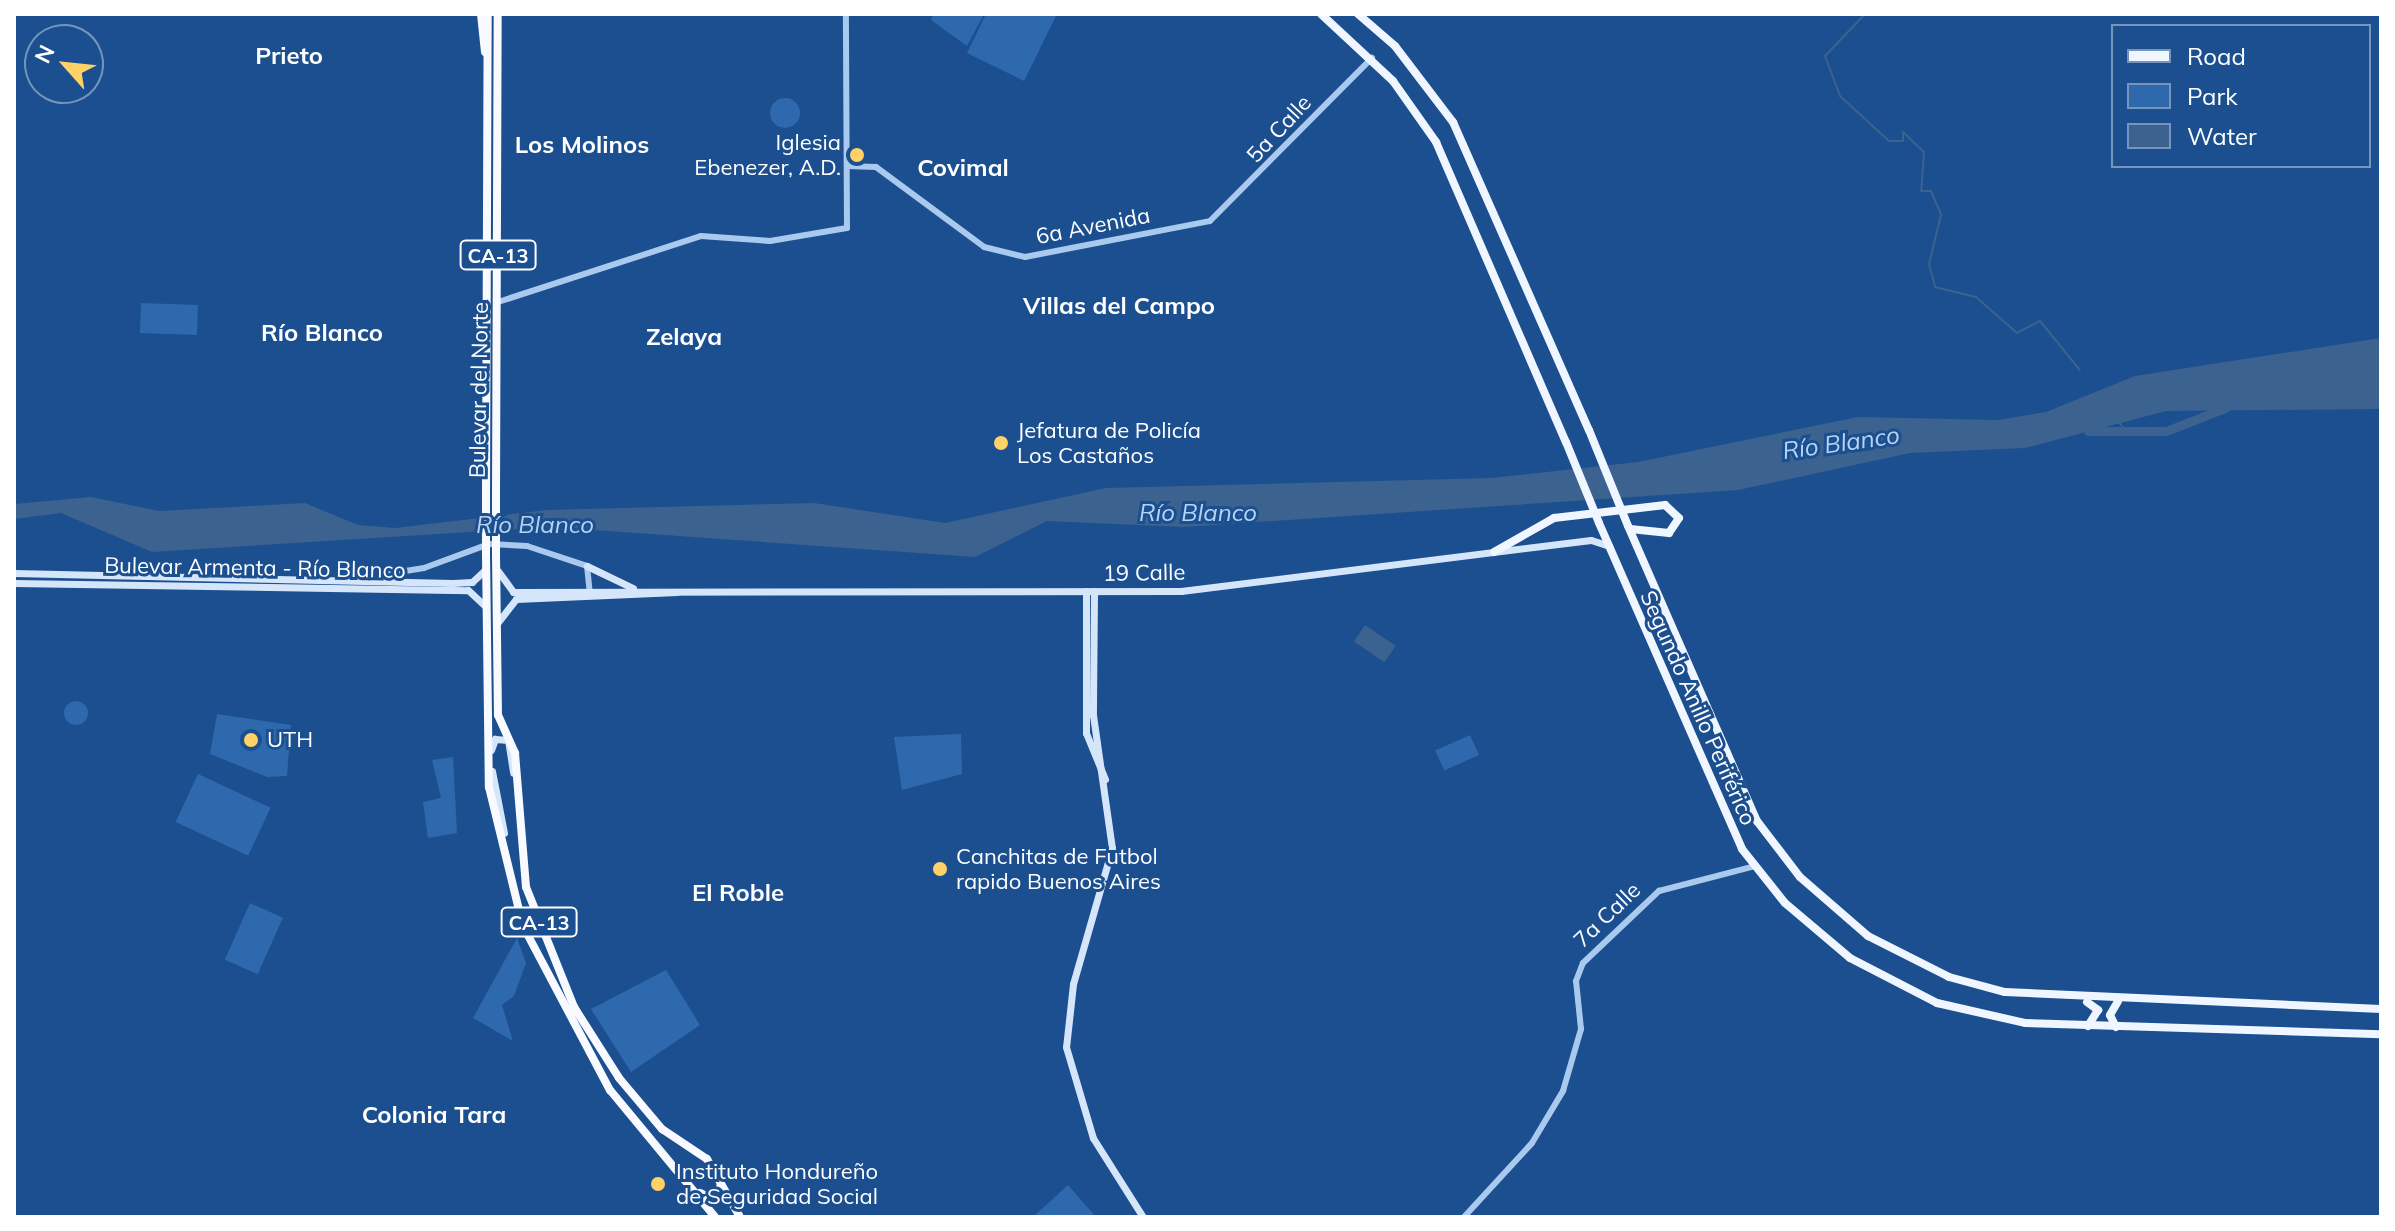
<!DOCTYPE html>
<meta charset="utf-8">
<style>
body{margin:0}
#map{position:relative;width:2395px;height:1231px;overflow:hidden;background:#1b4f8f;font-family:Mulish,sans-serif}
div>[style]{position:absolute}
.green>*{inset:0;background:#2e69ad;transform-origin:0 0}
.round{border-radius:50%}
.water>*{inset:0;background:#3c6290;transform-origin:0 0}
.stream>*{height:2px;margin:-1px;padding:0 1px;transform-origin:1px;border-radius:1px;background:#3c6290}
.river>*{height:9px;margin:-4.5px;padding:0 4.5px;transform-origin:4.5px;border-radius:4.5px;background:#3c6290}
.tertiary>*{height:6px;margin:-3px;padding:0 3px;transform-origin:3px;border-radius:3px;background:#a9c9ee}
.secondary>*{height:7px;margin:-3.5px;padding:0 3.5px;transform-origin:3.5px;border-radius:3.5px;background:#d6e6fa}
.primary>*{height:8px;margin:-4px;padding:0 4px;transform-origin:4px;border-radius:4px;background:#f0f6ff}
.trunk>*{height:8px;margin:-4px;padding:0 4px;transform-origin:4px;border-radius:4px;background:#f8faff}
.primary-bridge>*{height:8px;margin:-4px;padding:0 4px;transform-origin:4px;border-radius:4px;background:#f0f6ff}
.trunk-bridge>*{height:8px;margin:-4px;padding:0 4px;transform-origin:4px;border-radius:4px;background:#f8faff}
.dots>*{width:22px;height:22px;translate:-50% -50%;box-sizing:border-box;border:4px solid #1b4f8f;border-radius:50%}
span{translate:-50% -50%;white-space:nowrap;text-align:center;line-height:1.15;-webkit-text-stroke:6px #1b4f8f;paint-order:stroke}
.shield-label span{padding:2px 6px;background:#1b4f8f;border:2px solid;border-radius:6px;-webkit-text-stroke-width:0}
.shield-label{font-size:20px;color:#fff;font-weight:700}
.street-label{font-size:22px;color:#fff}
.poi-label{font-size:22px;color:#fff}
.right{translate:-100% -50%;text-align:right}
.left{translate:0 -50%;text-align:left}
.neighbourhood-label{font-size:24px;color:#fff;font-weight:700}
.water-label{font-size:24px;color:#b5d3f5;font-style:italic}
.frame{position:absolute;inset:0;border:16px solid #fff;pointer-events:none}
.legend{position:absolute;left:2111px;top:24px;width:260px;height:144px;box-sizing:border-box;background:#1b4f8f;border:2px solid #7695bc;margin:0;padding:10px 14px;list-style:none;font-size:24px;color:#fff}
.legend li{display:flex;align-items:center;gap:16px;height:40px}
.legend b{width:40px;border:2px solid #7695bc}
.north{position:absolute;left:24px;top:24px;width:80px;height:80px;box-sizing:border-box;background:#1b4f8f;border:2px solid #7695bc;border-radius:50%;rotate:297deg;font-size:22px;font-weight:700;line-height:32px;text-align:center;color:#fff}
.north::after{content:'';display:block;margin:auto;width:28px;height:36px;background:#ffd166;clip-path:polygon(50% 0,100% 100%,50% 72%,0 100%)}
</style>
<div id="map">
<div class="green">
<div style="clip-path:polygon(934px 14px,984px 14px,967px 46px,931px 20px)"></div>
<div style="clip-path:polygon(986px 14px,1057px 14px,1024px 81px,967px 53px)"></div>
<div class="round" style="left:770px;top:98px;width:30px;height:30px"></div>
<div style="left:141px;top:303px;width:57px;height:30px;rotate:2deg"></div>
<div class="round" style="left:64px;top:701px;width:24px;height:24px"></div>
<div style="clip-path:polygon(217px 714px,291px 725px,287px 776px,267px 777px,210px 754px)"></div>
<div style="clip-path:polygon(961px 734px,962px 774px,902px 790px,894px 737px)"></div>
<div style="left:1470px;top:735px;width:22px;height:38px;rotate:66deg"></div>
<div style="clip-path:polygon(453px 757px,457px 833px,428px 838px,423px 802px,441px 798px,432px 760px)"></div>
<div style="left:198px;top:774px;width:80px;height:53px;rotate:25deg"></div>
<div style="left:250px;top:903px;width:36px;height:62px;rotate:24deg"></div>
<div style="clip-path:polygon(517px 938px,526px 963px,514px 996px,502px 1005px,513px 1041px,473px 1018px)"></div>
<div style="clip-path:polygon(666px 970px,700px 1025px,631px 1072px,591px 1009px)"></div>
<div style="clip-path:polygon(1068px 1185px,1096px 1217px,1033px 1217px)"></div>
</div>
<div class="water">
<div style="clip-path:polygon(2381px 338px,2381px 409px,2166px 411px,2025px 448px,1910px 453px,1738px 490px,1183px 527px,1047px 521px,975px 557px,551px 527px,152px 552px,61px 513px,14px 519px,14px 504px,91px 497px,159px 511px,305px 503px,358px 525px,395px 528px,547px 510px,814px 503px,945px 523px,1106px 488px,1491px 478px,1638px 462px,1858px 417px,1998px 420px,2046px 412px,2135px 376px)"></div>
<div style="left:1365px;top:625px;width:37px;height:20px;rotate:34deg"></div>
</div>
<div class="stream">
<div style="left:1865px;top:14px;width:58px;rotate:133.6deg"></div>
<div style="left:1825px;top:56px;width:43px;rotate:69.4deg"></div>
<div style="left:1840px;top:96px;width:67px;rotate:42.6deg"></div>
<div style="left:1889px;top:141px;width:14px"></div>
<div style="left:1903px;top:141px;width:9px;rotate:-90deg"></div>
<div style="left:1903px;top:132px;width:29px;rotate:44deg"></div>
<div style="left:1924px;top:152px;width:39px;rotate:94deg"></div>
<div style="left:1921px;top:191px;width:10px"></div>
<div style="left:1931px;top:191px;width:26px;rotate:67deg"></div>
<div style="left:1941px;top:215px;width:50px;rotate:103.8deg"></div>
<div style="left:1929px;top:264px;width:24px;rotate:75deg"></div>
<div style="left:1935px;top:287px;width:42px;rotate:13.7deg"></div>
<div style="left:1976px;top:297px;width:55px;rotate:41.3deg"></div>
<div style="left:2017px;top:333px;width:26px;rotate:-28deg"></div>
<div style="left:2040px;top:321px;width:63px;rotate:50.8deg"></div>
<div style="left:2118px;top:421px;width:14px;rotate:51deg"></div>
</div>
<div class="river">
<div style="left:2088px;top:431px;width:78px"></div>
<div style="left:2166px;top:431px;width:63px;rotate:-21.3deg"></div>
</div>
<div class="tertiary">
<div style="left:847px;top:166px;width:29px;rotate:2deg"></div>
<div style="left:876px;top:167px;width:134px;rotate:36.5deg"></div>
<div style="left:984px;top:247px;width:42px;rotate:13.7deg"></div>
<div style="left:1025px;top:257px;width:188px;rotate:-11deg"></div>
<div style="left:1210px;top:221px;width:230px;rotate:-45.2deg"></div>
<div style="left:498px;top:302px;width:213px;rotate:-18deg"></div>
<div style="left:701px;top:236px;width:69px;rotate:4.1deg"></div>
<div style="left:770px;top:241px;width:78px;rotate:-9.6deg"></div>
<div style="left:847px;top:228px;width:214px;rotate:-90.3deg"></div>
<div style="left:361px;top:578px;width:64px;rotate:-9deg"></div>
<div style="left:424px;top:568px;width:69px;rotate:-20.3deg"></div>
<div style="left:489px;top:544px;width:38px;rotate:3deg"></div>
<div style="left:527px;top:546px;width:63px;rotate:18.4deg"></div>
<div style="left:587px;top:566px;width:29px;rotate:84deg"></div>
<div style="left:1464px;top:1217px;width:100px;rotate:-47.4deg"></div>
<div style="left:1532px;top:1143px;width:61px;rotate:-59.2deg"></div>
<div style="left:1563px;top:1091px;width:65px;rotate:-73.8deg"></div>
<div style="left:1581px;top:1029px;width:48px;rotate:-95.9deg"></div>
<div style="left:1576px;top:981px;width:19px;rotate:-69deg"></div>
<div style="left:1583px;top:963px;width:105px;rotate:-43.5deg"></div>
<div style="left:1659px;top:891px;width:99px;rotate:-14.6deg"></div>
</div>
<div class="secondary">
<div style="left:587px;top:566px;width:51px;rotate:25.6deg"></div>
<div style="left:498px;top:571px;width:26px;rotate:54deg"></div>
<div style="left:513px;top:592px;width:668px;rotate:-0.09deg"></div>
<div style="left:1181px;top:591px;width:413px;rotate:-7.1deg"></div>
<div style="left:1591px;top:540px;width:19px;rotate:18deg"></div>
<div style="left:14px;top:573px;width:439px;rotate:1.3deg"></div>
<div style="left:453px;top:583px;width:19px;rotate:-3deg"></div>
<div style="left:472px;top:582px;width:19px;rotate:-43deg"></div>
<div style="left:235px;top:576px;width:28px;rotate:-23deg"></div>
<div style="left:261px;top:565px;width:13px;rotate:58deg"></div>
<div style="left:14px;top:583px;width:454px;rotate:0.9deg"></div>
<div style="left:468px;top:590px;width:23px;rotate:43deg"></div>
<div style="left:1086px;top:591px;width:142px;rotate:90deg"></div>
<div style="left:1086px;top:733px;width:50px;rotate:67.6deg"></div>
<div style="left:1094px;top:591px;width:124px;rotate:90.5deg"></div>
<div style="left:1093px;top:715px;width:134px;rotate:81.9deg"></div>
<div style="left:1112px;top:848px;width:141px;rotate:106deg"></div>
<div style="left:1073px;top:984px;width:63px;rotate:96.3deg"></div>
<div style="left:1066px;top:1047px;width:95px;rotate:73.5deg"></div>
<div style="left:1093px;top:1138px;width:93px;rotate:57.7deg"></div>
<div style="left:498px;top:622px;width:29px;rotate:-52deg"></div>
<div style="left:516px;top:599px;width:161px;rotate:-2.5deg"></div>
<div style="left:491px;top:750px;width:12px;rotate:-70deg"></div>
<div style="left:495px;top:739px;width:13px;rotate:4deg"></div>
<div style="left:508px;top:740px;width:33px;rotate:81deg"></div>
<div style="left:492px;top:771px;width:63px;rotate:79deg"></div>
</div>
<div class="primary">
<div style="left:1321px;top:14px;width:98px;rotate:42.9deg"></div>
<div style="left:1393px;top:81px;width:75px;rotate:54.8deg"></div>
<div style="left:1436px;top:142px;width:327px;rotate:66.6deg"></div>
<div style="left:1358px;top:14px;width:49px;rotate:40.9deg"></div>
<div style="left:1395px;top:46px;width:96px;rotate:52.7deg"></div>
<div style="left:1453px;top:122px;width:337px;rotate:66.2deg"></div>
<div style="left:1599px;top:523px;width:356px;rotate:66.3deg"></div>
<div style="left:1742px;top:849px;width:69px;rotate:51.5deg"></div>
<div style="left:1785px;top:903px;width:85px;rotate:40.2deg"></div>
<div style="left:1850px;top:958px;width:98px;rotate:27.3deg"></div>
<div style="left:1937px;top:1003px;width:90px;rotate:12.8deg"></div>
<div style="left:2025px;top:1023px;width:356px;rotate:1.8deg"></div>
<div style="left:1628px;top:526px;width:322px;rotate:66.4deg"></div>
<div style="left:1757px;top:821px;width:71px;rotate:52.5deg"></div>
<div style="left:1800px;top:877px;width:90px;rotate:40.9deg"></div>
<div style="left:1868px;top:936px;width:91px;rotate:26.8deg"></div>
<div style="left:1949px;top:977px;width:58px;rotate:15deg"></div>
<div style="left:2005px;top:992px;width:376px;rotate:2.6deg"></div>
<div style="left:1494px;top:552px;width:69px;rotate:-29.5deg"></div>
<div style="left:1554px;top:518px;width:112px;rotate:-6.7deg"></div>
<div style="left:1665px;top:505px;width:19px;rotate:43deg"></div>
<div style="left:1679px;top:518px;width:18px;rotate:124deg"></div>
<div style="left:1669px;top:533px;width:39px;rotate:-174deg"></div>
<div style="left:2087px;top:1002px;width:14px;rotate:36deg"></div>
<div style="left:2098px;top:1010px;width:19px;rotate:122deg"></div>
<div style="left:2116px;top:1027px;width:13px;rotate:-117deg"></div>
<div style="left:2110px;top:1015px;width:16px;rotate:-60deg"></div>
</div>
<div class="trunk">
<div style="left:481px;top:14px;width:38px;rotate:84deg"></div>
<div style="left:496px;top:496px;width:482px;rotate:-89.8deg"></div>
<div style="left:486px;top:497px;width:483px;rotate:-89.8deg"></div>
<div style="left:486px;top:554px;width:233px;rotate:89.3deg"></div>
<div style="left:489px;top:787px;width:143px;rotate:76.3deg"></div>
<div style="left:523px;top:926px;width:186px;rotate:62.1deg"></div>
<div style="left:610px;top:1090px;width:165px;rotate:50.4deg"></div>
<div style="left:496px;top:554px;width:161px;rotate:89.3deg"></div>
<div style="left:498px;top:715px;width:42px;rotate:65.9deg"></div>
<div style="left:515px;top:753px;width:134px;rotate:85.3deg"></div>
<div style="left:526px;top:887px;width:129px;rotate:68.2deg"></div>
<div style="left:574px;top:1007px;width:84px;rotate:57.6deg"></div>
<div style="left:619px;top:1078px;width:67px;rotate:49.9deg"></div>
<div style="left:662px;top:1129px;width:54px;rotate:33.7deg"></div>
<div style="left:707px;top:1159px;width:67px;rotate:60.4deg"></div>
<div style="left:700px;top:1193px;width:17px;rotate:25deg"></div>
<div style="left:715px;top:1200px;width:17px;rotate:-69deg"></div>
</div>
<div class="primary-bridge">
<div style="left:1589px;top:430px;width:104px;rotate:67.9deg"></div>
<div style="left:1566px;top:442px;width:87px;rotate:67.8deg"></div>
</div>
<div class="trunk-bridge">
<div style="left:486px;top:497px;width:57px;rotate:90deg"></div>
<div style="left:496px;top:554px;width:58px;rotate:-90deg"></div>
</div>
<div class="dots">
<div style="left:857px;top:155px;background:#ffd166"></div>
<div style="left:1001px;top:443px;background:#ffd166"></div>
<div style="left:251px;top:740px;background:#ffd166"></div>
<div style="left:940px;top:869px;background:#ffd166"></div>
<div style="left:658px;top:1184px;background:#ffd166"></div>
</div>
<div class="shield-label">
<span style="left:498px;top:255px">CA-13</span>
<span style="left:539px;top:922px">CA-13</span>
</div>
<div class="street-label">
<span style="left:1279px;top:129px;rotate:-47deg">5a Calle</span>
<span style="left:1093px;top:226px;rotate:-11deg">6a Avenida</span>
<span style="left:479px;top:390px;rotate:-89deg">Bulevar del Norte</span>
<span style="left:255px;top:568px;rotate:1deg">Bulevar Armenta - Río Blanco</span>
<span style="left:1144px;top:573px;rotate:-1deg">19 Calle</span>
<span style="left:1698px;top:708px;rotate:66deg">Segundo Anillo Periférico</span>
<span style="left:1607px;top:915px;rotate:-44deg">7a Calle</span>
</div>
<div class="poi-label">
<span class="right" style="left:841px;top:155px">Iglesia<br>Ebenezer, A.D.</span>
<span class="left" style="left:1017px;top:443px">Jefatura de Policía<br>Los Castaños</span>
<span class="left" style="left:267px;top:740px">UTH</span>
<span class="left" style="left:956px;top:869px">Canchitas de Futbol<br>rapido Buenos Aires</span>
<span class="left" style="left:676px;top:1184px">Instituto Hondureño<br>de Seguridad Social</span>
</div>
<div class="neighbourhood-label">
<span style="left:289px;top:56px">Prieto</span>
<span style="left:582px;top:145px">Los Molinos</span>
<span style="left:963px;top:168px">Covimal</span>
<span style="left:1119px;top:306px">Villas del Campo</span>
<span style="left:322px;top:333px">Río Blanco</span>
<span style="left:684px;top:337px">Zelaya</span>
<span style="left:738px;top:893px">El Roble</span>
<span style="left:434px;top:1115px">Colonia Tara</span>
</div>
<div class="water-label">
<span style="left:1841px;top:443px;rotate:-8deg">Río Blanco</span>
<span style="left:1198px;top:513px">Río Blanco</span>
<span style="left:535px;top:525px">Río Blanco</span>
</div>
<div class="frame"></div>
<ul class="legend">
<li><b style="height:10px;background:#f0f6ff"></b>Road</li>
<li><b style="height:22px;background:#2e69ad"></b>Park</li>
<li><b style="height:22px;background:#3c6290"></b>Water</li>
</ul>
<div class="north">N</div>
</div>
